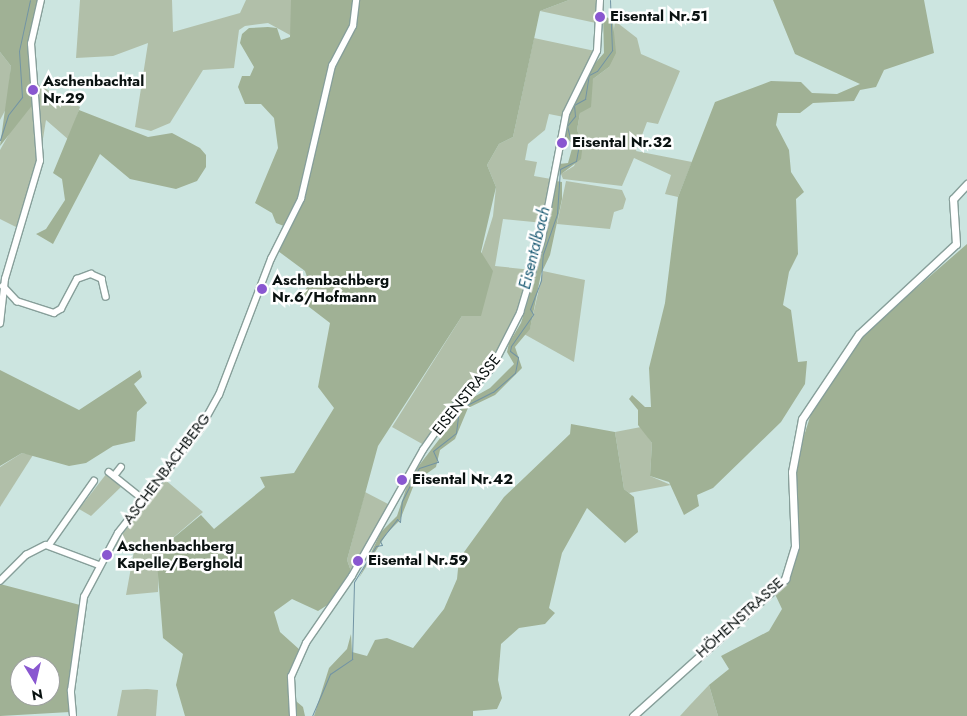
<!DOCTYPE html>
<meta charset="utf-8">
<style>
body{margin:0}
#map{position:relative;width:967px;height:716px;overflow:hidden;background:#cce5e0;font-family:Jost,sans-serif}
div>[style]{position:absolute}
.green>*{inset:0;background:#b1bfa9}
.forest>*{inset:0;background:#a0b195}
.stream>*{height:1px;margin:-0.5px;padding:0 0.5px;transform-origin:0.5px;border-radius:0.5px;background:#7294a4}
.roads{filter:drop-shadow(1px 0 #879f9a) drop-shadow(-1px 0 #879f9a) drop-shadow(0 1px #879f9a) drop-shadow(0 -1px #879f9a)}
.minor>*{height:5.5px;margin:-2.75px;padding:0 2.75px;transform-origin:2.75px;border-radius:2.75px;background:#fff}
.tertiary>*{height:7px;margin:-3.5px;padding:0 3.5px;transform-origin:3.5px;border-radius:3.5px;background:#fff}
.dots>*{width:14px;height:14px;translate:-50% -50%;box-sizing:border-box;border:2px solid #fff;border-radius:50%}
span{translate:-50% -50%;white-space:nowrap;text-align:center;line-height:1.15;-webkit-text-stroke:5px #fff;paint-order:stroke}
.poi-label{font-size:15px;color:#091110;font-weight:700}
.left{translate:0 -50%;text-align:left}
.street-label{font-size:15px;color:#091110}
.water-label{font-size:16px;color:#1d5c75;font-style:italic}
.north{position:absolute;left:10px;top:656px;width:50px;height:50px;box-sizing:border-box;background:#fff;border:1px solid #9da09f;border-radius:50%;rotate:171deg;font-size:14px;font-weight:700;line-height:20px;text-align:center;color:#091110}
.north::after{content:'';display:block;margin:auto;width:18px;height:22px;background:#8957d0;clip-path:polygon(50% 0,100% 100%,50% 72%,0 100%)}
</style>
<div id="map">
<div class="green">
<div style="clip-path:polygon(80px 0,172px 0,173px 32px,240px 13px,246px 0,291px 0,293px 28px,290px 35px,268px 23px,245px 26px,239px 30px,234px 68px,203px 70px,170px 123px,151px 131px,135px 127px,148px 43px,113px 56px,76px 58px)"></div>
<div style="clip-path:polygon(569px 0,598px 0,596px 23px,540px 11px)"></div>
<div style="clip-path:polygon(615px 21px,637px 38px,641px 54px,680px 71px,658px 124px,647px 122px,636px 151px,692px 162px,678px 197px,665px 194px,671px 175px,634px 158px,622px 186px,563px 179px,561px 174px,574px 166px,583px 144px,577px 130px,580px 113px,593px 79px,609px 67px)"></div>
<div style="clip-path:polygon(534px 38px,595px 51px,564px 117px,549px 114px,545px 130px,528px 144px,525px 160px,537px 162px,534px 176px,551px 179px,544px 223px,503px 219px,495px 266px,532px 270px,519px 312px,491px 368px,424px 445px,392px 427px,462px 316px,493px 216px,496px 187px,487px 165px,499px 144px,513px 137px)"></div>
<div style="clip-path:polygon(0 52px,11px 66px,7px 107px,0 120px)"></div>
<div style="clip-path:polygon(37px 84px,80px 107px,69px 140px,46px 120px,42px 145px)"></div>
<div style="clip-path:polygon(34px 103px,39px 161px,18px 228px,0 219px,0 150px,18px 118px)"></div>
<div style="clip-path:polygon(566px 181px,622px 190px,626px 199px,623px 209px,614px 212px,610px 229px,557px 224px)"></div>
<div style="clip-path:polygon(543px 271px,585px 280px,574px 362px,524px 334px,530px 328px)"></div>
<div style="clip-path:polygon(641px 427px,652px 443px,650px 476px,671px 485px,629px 493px,624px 489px,615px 432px)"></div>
<div style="clip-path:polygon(22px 453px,33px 455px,0 507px,0 467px)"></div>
<div style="clip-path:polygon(107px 473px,122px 486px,91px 516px,79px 509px)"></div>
<div style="clip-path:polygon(163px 478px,203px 512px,160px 549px,158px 592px,126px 595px,134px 551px,114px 546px)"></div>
<div style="clip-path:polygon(365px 492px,390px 505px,352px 574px,347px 560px)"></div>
<div style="clip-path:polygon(709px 685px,718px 716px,680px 716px,690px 705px)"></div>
<div style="clip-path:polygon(147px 689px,158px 690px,156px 716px,117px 716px,122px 690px)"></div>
</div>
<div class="forest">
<div style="clip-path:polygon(0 0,40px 0,31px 34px,34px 103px,0 146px,11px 66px,0 52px)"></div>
<div style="clip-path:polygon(291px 0,569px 0,540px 11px,513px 137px,499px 144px,487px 165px,496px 187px,481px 252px,493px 271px,481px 316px,462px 316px,378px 446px,347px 560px,352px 574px,329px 604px,318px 611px,292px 599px,274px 612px,280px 632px,300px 650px,289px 685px,290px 696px,303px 707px,305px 716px,185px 716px,176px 685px,183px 654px,163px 638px,157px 562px,160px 549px,201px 515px,214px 529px,265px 487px,260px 477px,294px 473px,334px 408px,318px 387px,330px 323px,300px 300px,309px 283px,305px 271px,278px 251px,289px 228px,276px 223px,272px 213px,255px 203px,278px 148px,274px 118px,261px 104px,245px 104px,238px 87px,242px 76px,250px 76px,254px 67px,240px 43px,242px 34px,249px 28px,268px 27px,277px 28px,281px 40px,290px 37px)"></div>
<div style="clip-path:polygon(773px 0,924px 0,934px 53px,884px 70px,876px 87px,860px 90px,854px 101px,813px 103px,800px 113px,778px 113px,776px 125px,789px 150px,791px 172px,804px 192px,796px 199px,798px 254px,789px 272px,783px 305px,791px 310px,798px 362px,807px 361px,805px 384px,781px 422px,713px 488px,697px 495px,699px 506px,684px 515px,669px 482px,650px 476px,652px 443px,638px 425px,638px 410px,629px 399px,632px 395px,645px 407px,651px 407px,649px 368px,665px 303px,678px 197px,715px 102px,771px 81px,801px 82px,812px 93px,837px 94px,860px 84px,795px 54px)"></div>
<div style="clip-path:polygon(603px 14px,613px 22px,616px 53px,609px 67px,593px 79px,591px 107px,580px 113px,577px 130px,583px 143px,581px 159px,560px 175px,559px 164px,568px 163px,573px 145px,564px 134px,569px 109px,589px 70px,604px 53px)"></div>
<div style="clip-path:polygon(79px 110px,148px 137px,172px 133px,200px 148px,206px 155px,206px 167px,197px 181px,176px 189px,130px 179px,100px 154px,53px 244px,36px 234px,46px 229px,65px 200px,62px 179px,53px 173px)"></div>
<div style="clip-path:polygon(556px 181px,562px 182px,562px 199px,550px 255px,541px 274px,530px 329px,515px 347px,522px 368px,495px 395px,468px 408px,455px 439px,440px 450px,436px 467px,415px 482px,400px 520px,387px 533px,359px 578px,381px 532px,397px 516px,410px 477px,448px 428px,454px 408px,490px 388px,514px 364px,507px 352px,509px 343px,521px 323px,536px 274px)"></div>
<div style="clip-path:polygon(967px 244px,967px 716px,718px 716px,709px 685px,729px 669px,721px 656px,769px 631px,782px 609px,774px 592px,787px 583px,795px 562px,797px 458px,815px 401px,868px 330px)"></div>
<div style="clip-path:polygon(0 370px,79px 410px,140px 370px,142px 377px,134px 384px,147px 403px,137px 412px,135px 441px,113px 446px,86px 463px,69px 466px,22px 453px,0 466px)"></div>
<div style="clip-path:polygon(571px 424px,615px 432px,624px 489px,634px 497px,638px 532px,625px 543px,587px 508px,562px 553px,549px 608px,555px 613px,545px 624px,519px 628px,501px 644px,498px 680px,502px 698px,497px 709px,473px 711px,473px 716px,314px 716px,329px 668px,347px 649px,351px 634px,352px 652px,367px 656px,375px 640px,387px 638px,413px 648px,444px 609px,457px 579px,459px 559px,504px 497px,570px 434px)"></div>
<div style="clip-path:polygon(evenodd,0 584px,80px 605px,70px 712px,0 716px,0 584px,20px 666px,50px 666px,50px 696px,20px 696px,20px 666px)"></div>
</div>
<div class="stream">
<div style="left:0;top:140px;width:26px;rotate:-72deg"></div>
<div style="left:8px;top:115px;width:23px;rotate:-52deg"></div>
<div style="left:22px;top:97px;width:46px;rotate:-93.7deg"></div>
<div style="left:19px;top:51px;width:52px;rotate:-77.8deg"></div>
<div style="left:312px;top:716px;width:46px;rotate:-66.8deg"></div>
<div style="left:330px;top:674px;width:27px;rotate:-34deg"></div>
<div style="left:352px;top:659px;width:77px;rotate:-88.5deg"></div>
<div style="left:354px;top:582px;width:42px;rotate:-58.6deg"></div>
<div style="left:376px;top:546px;width:6px;rotate:-9deg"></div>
<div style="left:382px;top:545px;width:4px;rotate:-117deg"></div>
<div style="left:380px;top:541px;width:28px;rotate:-52deg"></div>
<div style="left:397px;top:519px;width:4px;rotate:45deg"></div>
<div style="left:400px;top:522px;width:21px;rotate:-85deg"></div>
<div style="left:402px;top:501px;width:37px;rotate:-63deg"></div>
<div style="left:419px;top:468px;width:20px;rotate:-18deg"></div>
<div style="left:438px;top:462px;width:12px;rotate:-114deg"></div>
<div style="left:433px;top:451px;width:29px;rotate:-38deg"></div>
<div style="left:456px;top:433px;width:24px;rotate:-83deg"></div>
<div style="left:459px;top:409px;width:38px;rotate:-27deg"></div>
<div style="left:493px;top:392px;width:29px;rotate:-41deg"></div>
<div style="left:515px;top:373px;width:16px;rotate:-79deg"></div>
<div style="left:518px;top:357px;width:10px;rotate:-143deg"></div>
<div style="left:510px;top:351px;width:5px;rotate:-79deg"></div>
<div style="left:511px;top:346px;width:39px;rotate:-55deg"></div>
<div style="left:533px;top:314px;width:6px;rotate:-121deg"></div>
<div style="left:530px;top:309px;width:31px;rotate:-69deg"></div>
<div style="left:541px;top:280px;width:26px;rotate:-86deg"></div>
<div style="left:543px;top:254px;width:42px;rotate:-70.7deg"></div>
<div style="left:557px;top:214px;width:45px;rotate:-86.2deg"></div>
<div style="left:560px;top:169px;width:18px;rotate:-27deg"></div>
<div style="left:576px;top:161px;width:17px;rotate:-80deg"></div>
<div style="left:579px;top:144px;width:11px;rotate:-146deg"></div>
<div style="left:570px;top:138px;width:12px;rotate:-104deg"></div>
<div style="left:567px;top:126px;width:13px;rotate:-51deg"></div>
<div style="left:575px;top:116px;width:11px;rotate:-95deg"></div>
<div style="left:574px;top:105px;width:13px;rotate:-29deg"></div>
<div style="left:585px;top:99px;width:24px;rotate:-81deg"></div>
<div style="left:589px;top:75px;width:9px;rotate:-27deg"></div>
<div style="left:597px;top:71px;width:26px;rotate:-54deg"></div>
<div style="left:612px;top:50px;width:50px;rotate:-92.3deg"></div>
</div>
<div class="roads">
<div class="minor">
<div style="left:3px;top:286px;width:21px;rotate:47deg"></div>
<div style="left:17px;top:301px;width:39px;rotate:18deg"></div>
<div style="left:54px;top:313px;width:8px;rotate:-30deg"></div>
<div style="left:61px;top:309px;width:34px;rotate:-62deg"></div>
<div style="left:77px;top:279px;width:15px;rotate:-20deg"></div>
<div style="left:91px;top:274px;width:12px;rotate:24deg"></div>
<div style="left:102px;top:279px;width:18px;rotate:77deg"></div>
<div style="left:0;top:324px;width:45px;rotate:-83.7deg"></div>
<div style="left:5px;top:279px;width:123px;rotate:-73.5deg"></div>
<div style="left:40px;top:161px;width:117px;rotate:-94.4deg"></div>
<div style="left:31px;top:44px;width:45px;rotate:-77.2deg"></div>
<div style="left:109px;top:472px;width:43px;rotate:38.5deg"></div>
<div style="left:114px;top:476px;width:11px;rotate:-52deg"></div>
<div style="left:49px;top:545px;width:78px;rotate:-54.9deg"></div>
<div style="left:0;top:581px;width:37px;rotate:-45deg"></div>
<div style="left:26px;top:555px;width:22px;rotate:-27deg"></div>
<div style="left:46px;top:545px;width:57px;rotate:20.7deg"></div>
<div style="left:73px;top:716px;width:25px;rotate:-95deg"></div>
<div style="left:71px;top:691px;width:95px;rotate:-82.1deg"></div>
<div style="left:84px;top:597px;width:72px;rotate:-62deg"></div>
<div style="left:118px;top:533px;width:132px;rotate:-51.7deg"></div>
<div style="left:200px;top:429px;width:39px;rotate:-61deg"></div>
<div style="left:219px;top:395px;width:146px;rotate:-69.1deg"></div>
<div style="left:271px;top:259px;width:67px;rotate:-63.4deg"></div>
<div style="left:301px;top:199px;width:137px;rotate:-76.9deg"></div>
<div style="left:332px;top:66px;width:45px;rotate:-62.3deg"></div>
<div style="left:353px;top:26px;width:26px;rotate:-83deg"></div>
<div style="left:293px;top:716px;width:39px;rotate:-93deg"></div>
<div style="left:291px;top:677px;width:37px;rotate:-66deg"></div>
<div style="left:306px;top:643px;width:81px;rotate:-55.5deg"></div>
<div style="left:352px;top:576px;width:145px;rotate:-60.6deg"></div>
<div style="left:423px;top:450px;width:49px;rotate:-55deg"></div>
<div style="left:451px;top:410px;width:59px;rotate:-45.7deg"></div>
<div style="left:492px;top:368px;width:62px;rotate:-63deg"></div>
<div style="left:520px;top:313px;width:77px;rotate:-73.4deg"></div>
<div style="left:542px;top:239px;width:127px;rotate:-79.1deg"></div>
<div style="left:566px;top:114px;width:70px;rotate:-63.8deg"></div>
<div style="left:597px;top:51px;width:51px;rotate:-86.6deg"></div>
</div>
<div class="tertiary">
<div style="left:633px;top:716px;width:205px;rotate:-42deg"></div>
<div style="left:785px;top:579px;width:34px;rotate:-73deg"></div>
<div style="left:795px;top:546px;width:74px;rotate:-92.3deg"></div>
<div style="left:792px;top:472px;width:54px;rotate:-79.3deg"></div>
<div style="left:802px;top:419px;width:102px;rotate:-56.2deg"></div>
<div style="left:859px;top:334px;width:132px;rotate:-42.9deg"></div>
<div style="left:956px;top:244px;width:45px;rotate:-93.8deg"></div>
<div style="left:953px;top:199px;width:21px;rotate:-47deg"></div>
</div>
</div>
<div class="dots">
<div style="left:600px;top:17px;background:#8957d0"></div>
<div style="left:33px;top:90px;background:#8957d0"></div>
<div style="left:562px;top:143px;background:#8957d0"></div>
<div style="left:262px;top:289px;background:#8957d0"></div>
<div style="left:402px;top:480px;background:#8957d0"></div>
<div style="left:107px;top:555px;background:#8957d0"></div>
<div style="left:358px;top:561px;background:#8957d0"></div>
</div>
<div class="poi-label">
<span class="left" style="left:610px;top:17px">Eisental Nr.51</span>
<span class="left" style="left:43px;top:90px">Aschenbachtal<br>Nr.29</span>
<span class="left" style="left:572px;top:143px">Eisental Nr.32</span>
<span class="left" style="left:272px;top:289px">Aschenbachberg<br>Nr.6/Hofmann</span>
<span class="left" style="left:412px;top:480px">Eisental Nr.42</span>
<span class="left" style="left:117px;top:555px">Aschenbachberg<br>Kapelle/Berghold</span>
<span class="left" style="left:368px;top:561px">Eisental Nr.59</span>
</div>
<div class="street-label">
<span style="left:467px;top:395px;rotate:-51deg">EISENSTRASSE</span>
<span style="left:167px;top:469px;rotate:-53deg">ASCHENBACHBERG</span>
<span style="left:740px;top:618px;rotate:-42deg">HÖHENSTRASSE</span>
</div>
<div class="water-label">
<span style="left:535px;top:248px;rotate:-76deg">Eisentalbach</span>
</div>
<div class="north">N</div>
</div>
